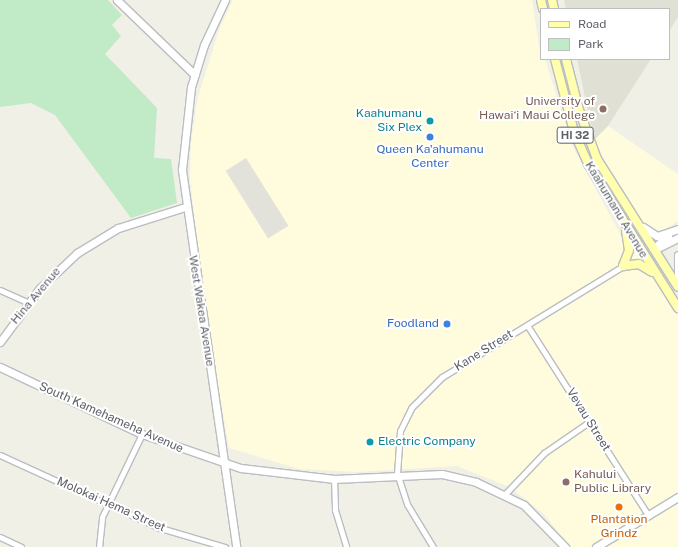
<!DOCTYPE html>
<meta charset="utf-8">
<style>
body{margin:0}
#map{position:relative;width:678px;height:547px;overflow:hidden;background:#f1f0e6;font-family:"Public Sans",sans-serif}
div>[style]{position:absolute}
.commercial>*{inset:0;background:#fffcdd}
.industrial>*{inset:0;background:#e2e1da;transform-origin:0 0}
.education>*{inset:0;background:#e1e0d4}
.green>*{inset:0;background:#c1eac7}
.roads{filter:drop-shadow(1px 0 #babdc2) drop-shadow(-1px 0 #babdc2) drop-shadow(0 1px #babdc2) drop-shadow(0 -1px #babdc2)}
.street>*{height:5px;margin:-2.5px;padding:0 2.5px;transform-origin:2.5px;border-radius:2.5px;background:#fff}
.secondary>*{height:7px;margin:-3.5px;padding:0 3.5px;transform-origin:3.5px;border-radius:3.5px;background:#fff}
.primary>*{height:8px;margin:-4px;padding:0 4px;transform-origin:4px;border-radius:4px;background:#ffffad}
.dots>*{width:11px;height:11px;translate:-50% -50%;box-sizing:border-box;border:2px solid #fff;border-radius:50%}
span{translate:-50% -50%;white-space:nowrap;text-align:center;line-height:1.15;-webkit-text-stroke:4px #fff;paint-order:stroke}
.shield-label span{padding:1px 3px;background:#fff;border:1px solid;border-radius:3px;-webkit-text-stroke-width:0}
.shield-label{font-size:11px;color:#5d6067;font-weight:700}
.education-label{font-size:12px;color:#785e54}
.right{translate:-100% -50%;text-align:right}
.left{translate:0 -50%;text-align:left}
.culture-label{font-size:12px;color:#0d838f}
.shop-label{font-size:12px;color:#366cbe}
.street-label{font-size:12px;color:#5d6067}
.food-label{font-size:12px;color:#c56008}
.legend{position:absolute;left:540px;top:8px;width:130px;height:52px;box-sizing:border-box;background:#fff;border:1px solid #bebfc2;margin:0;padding:5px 7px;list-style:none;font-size:12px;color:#5d6067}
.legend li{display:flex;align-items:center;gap:8px;height:20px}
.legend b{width:20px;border:1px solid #bebfc2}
</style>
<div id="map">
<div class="commercial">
<div style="clip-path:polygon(233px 0,532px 0,541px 59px,545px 59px,573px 147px,625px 243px,643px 255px,678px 308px,678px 547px,570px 547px,544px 514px,510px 487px,457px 466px,358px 472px,299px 469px,229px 448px,204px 305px,190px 179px,191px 142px,198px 97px,220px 27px)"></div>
<div style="clip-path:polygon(608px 126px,678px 174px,678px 221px,663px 231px,648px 230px,601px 156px,594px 140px)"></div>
</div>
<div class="industrial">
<div style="left:246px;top:158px;width:80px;height:24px;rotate:58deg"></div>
</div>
<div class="education">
<div style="clip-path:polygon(564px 0,678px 0,678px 17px,669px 31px,669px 9px,566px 9px)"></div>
<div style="clip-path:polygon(577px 59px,651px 59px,608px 126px,594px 140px)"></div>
</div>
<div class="green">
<div style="clip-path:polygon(0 0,108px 0,122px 15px,112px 25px,121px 36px,105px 54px,157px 108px,154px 158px,171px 159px,177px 203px,131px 218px,55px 115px,31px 103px,0 107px)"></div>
</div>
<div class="roads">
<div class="street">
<div style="left:0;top:290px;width:32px;rotate:24deg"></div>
<div style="left:527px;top:325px;width:225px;rotate:57.5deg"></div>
<div style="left:0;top:455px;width:173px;rotate:24.6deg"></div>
<div style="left:157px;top:527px;width:71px;rotate:16.4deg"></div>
<div style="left:334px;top:479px;width:31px;rotate:88deg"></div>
<div style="left:335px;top:510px;width:39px;rotate:73deg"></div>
<div style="left:505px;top:494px;width:57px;rotate:-46.4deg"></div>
<div style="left:544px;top:453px;width:55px;rotate:-34.6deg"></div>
<div style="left:0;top:537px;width:23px;rotate:25deg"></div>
<div style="left:99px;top:547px;width:30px;rotate:-84deg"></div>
<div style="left:102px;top:517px;width:92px;rotate:-64.3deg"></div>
<div style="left:433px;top:547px;width:50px;rotate:-121.2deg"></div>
<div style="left:407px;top:504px;width:32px;rotate:-108deg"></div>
<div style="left:397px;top:474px;width:43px;rotate:-86deg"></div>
<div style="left:400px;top:431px;width:25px;rotate:-64deg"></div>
<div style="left:411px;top:408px;width:44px;rotate:-45deg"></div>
<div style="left:442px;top:377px;width:212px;rotate:-31.5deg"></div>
</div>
<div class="secondary">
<div style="left:117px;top:0;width:108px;rotate:43.9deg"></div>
<div style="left:225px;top:0;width:50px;rotate:115deg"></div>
<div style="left:204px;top:45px;width:44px;rotate:107.2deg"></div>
<div style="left:191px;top:87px;width:83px;rotate:96.2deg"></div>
<div style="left:182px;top:170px;width:381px;rotate:81.8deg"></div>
<div style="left:643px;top:227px;width:17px;rotate:33deg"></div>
<div style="left:657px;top:236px;width:22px;rotate:-18deg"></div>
<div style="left:653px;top:249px;width:20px;rotate:-41deg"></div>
<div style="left:656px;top:249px;width:25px;rotate:-27deg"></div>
<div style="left:678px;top:255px;width:23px;rotate:90deg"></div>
<div style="left:0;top:342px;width:67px;rotate:-53.5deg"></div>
<div style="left:40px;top:288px;width:51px;rotate:-43.4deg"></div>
<div style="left:77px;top:253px;width:48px;rotate:-31.4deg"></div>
<div style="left:118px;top:228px;width:70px;rotate:-17.4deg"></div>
<div style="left:0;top:367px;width:157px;rotate:25.3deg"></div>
<div style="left:142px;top:434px;width:105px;rotate:19deg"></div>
<div style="left:241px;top:468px;width:94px;rotate:6.7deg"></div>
<div style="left:334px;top:479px;width:108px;rotate:-2.7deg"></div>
<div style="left:442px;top:474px;width:35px;rotate:13deg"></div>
<div style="left:476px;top:482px;width:53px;rotate:25.6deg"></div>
<div style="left:524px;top:505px;width:59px;rotate:45.7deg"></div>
<div style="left:596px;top:547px;width:96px;rotate:-31.4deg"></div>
</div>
<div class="primary">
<div style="left:541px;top:0;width:9px;rotate:77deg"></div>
<div style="left:552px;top:0;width:9px;rotate:77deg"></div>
<div style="left:555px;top:59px;width:75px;rotate:75.4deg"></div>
<div style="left:574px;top:132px;width:35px;rotate:66deg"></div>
<div style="left:588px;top:164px;width:170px;rotate:58deg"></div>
<div style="left:566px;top:59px;width:53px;rotate:75.7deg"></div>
<div style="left:579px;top:110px;width:52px;rotate:69.8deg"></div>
<div style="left:597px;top:159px;width:151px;rotate:57.7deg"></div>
<div style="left:623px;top:266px;width:17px;rotate:-69deg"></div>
<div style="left:629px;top:250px;width:18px;rotate:-99deg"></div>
<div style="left:623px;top:266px;width:16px;rotate:-7deg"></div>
<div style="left:639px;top:264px;width:15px;rotate:32deg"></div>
</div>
</div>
<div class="dots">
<div style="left:603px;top:109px;background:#8d6e63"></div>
<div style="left:430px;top:121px;background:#0f9aa8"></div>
<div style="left:430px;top:137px;background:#3f7fe0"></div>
<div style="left:447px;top:324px;background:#3f7fe0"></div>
<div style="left:370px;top:442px;background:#0f9aa8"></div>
<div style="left:566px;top:482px;background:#8d6e63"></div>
<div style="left:619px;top:507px;background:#e8710a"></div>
</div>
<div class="shield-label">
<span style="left:575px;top:135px">HI 32</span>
</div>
<div class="education-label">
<span class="right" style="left:595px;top:109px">University of<br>Hawai‘i Maui College</span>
<span class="left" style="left:574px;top:482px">Kahului<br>Public Library</span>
</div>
<div class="culture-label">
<span class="right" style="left:422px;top:121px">Kaahumanu<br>Six Plex</span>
<span class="left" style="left:378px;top:442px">Electric Company</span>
</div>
<div class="shop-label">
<span style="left:430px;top:157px">Queen Ka'ahumanu<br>Center</span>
<span class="right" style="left:439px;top:324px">Foodland</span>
</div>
<div class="street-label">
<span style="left:616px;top:210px;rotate:59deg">Kaahumanu Avenue</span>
<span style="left:36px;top:296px;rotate:-50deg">Hina Avenue</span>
<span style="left:201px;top:311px;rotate:81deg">West Wakea Avenue</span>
<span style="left:484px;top:351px;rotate:-32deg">Kane Street</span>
<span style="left:111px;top:418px;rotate:24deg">South Kamehameha Avenue</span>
<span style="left:588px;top:420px;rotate:58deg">Vevau Street</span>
<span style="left:111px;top:505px;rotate:24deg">Molokai Hema Street</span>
</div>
<div class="food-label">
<span style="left:619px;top:527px">Plantation<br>Grindz</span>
</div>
<ul class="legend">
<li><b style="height:5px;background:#ffffad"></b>Road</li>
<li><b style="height:11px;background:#c1eac7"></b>Park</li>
</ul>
</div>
